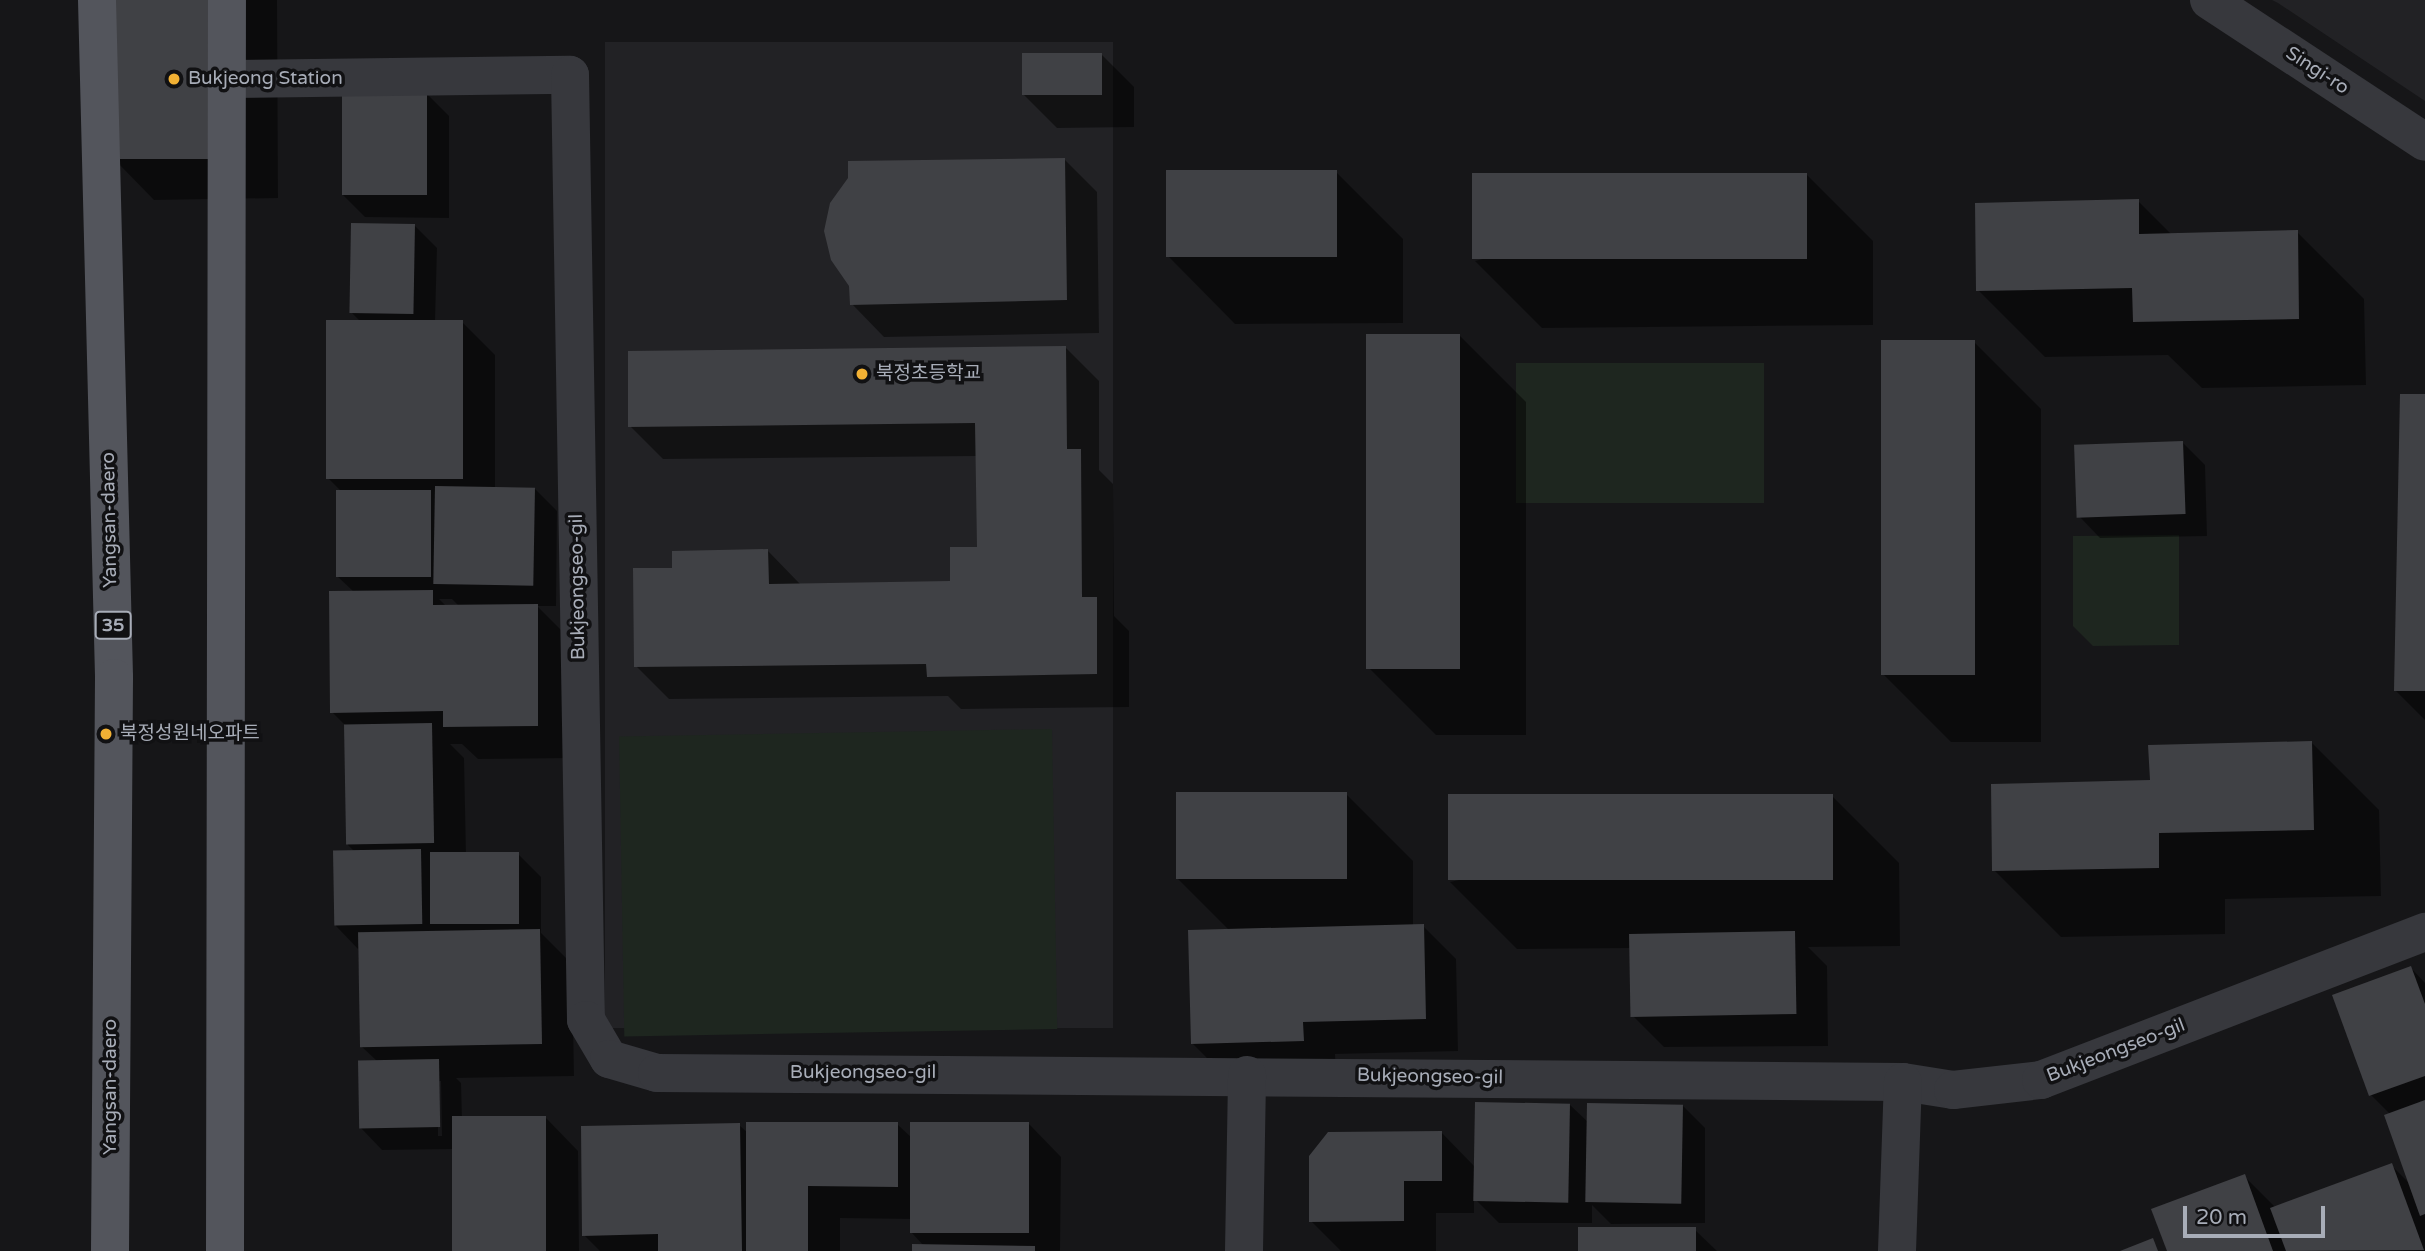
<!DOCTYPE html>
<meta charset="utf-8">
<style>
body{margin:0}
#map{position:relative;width:2425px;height:1251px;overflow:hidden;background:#161618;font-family:"Varela Round","Noto Sans KR",sans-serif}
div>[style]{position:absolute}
.built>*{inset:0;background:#222225;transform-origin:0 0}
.green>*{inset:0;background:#1e261f;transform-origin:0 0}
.shadow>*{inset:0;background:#0007}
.building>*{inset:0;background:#404145;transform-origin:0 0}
.street>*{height:38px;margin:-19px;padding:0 19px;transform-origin:19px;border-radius:19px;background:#37383d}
.primary>*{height:38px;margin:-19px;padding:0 19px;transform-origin:19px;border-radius:19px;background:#53555c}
.dots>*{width:19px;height:19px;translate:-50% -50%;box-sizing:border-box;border:4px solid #111113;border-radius:50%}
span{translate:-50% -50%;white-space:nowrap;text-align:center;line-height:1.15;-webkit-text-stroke:7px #111113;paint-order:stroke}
.shield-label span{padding:2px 5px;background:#111113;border:2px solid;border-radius:5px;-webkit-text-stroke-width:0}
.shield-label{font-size:18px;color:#a8adb8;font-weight:700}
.street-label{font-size:19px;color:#a8adb8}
.poi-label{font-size:19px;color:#a8adb8}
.left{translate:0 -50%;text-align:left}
.scale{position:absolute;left:2183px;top:1206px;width:142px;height:32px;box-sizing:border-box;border:4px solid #a8adb8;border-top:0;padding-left:9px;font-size:21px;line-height:24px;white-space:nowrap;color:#a8adb8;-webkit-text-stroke:5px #111113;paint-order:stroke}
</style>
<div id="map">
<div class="built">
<div style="clip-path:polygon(2272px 0,2425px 0,2425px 101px,2278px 3px)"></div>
<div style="left:1113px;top:42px;width:986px;height:508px;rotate:90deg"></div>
</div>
<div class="green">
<div style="left:1764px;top:363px;width:140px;height:248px;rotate:90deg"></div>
<div style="clip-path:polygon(2179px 535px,2179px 645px,2093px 646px,2073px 626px,2073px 536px)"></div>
<div style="left:1052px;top:729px;width:300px;height:433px;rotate:89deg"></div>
</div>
<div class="shadow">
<div style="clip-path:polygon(111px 0,277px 0,278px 198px,154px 200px,113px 158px)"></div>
<div style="clip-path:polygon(1101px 54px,1134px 87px,1134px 127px,1057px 128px,1024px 95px)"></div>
<div style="clip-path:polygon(426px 93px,449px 116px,449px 218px,365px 217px,343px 195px)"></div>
<div style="clip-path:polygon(1064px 159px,1097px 192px,1099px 333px,884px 337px,852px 304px)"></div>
<div style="clip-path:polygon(1336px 172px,1403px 239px,1403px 323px,1235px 324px,1168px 256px)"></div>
<div style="clip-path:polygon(1806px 174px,1873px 241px,1873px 325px,1542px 328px,1475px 261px)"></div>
<div style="clip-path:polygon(2138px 201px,2172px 235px,2297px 232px,2364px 299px,2366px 385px,2202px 388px,2168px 355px,2045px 357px,1978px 290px)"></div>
<div style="clip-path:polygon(evenodd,414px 225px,437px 248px,435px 322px,462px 322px,495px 355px,495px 488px,534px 488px,557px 511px,556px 606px,537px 606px,570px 639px,570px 758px,478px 759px,462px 744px,450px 744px,464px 758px,466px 854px,518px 854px,541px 877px,541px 933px,572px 964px,574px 1076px,456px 1078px,461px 1083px,462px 1119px,546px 1118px,578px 1151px,579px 1251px,454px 1251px,453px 1149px,382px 1150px,360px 1127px,377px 1061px,362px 1047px,358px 949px,336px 926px,355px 852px,348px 845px,346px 726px,332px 712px,354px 592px,338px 577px,343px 493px,329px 479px,361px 322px,352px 313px,414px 225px,439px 599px,452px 599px,460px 607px,447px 607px,439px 599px,414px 225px,438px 1081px,441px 1081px,442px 1136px,438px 1136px,438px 1081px)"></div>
<div style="clip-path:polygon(1459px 335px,1526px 402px,1526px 735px,1436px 735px,1369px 668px)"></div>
<div style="clip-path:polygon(1974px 342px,2041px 409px,2041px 742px,1951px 742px,1884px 675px)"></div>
<div style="clip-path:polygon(1066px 348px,1099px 381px,1099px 470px,1113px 484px,1114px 616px,1129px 631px,1129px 707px,961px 709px,948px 696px,669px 699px,636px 666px,674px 570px,768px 551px,800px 584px,952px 583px,979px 549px,977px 456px,663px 459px,630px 426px)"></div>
<div style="clip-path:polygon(2425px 396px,2425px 720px,2395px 690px)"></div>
<div style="clip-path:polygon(2183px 443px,2205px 465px,2207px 536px,2100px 538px,2078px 515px)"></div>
<div style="clip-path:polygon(2312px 743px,2379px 810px,2381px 896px,2225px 899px,2225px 934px,2061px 937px,1994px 870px,2151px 782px)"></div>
<div style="clip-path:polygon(1346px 794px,1413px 861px,1413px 926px,1423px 926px,1456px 959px,1458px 1051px,1335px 1054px,1336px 1073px,1225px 1076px,1192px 1043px,1230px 931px,1178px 879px)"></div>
<div style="clip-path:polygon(1832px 796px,1899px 863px,1900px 946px,1808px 947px,1827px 966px,1828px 1046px,1664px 1047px,1631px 1014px,1631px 948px,1517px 949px,1450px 882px)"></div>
<div style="clip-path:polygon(2411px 968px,2425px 983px,2425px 1251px,2168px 1251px,2244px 1176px,2276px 1208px,2391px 1165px,2411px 1185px,2390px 1114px,2371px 1095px)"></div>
<div style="clip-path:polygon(1570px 1105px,1589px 1123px,1682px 1105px,1705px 1128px,1705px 1223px,1611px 1224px,1592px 1205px,1592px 1223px,1499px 1223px,1474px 1198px,1474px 1213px,1436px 1213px,1436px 1251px,1341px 1251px,1311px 1221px,1441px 1132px,1476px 1168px)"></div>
<div style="clip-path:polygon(897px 1124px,912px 1138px,1029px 1124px,1061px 1157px,1060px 1251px,914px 1251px,924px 1246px,911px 1232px,911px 1219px,840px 1218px,840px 1251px,600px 1251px,584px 1235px,739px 1125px,748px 1133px)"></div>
<div style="clip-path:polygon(1695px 1230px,1717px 1251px,1579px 1251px)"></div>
</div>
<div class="building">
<div style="left:110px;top:0;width:126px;height:159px"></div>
<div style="left:1102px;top:53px;width:42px;height:80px;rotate:90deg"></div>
<div style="left:342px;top:91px;width:85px;height:104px"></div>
<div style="clip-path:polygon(1065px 158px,1067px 300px,850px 305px,849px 286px,831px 260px,824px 231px,830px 203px,848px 178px,848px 161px)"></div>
<div style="left:1337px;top:170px;width:87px;height:171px;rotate:90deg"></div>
<div style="left:1807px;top:173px;width:86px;height:335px;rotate:90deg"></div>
<div style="clip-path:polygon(2139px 199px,2139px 234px,2298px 230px,2299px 319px,2133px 322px,2132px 288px,1976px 291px,1975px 203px)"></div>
<div style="left:351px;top:223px;width:64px;height:90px;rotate:1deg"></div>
<div style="left:326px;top:320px;width:137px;height:159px"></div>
<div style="left:1366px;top:334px;width:94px;height:335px"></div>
<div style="left:1975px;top:340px;width:335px;height:94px;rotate:90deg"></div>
<div style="clip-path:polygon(1066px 346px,1067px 449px,1081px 449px,1082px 597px,1097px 597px,1097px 674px,927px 677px,926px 664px,634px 667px,633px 568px,672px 568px,672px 551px,768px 549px,769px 584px,950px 581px,950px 547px,977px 547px,975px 423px,628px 427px,628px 351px)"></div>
<div style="clip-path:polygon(2400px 394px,2425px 394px,2425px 691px,2394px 691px)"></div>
<div style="left:2183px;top:441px;width:73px;height:109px;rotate:88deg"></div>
<div style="left:435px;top:486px;width:100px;height:98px;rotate:1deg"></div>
<div style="left:431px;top:490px;width:87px;height:95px;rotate:90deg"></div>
<div style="clip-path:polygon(433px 590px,433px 605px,538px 604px,538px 726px,443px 727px,443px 711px,330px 713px,329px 591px)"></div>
<div style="left:432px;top:723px;width:120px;height:88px;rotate:89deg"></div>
<div style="clip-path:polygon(2312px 741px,2314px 830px,2159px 833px,2159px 868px,1992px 871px,1991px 784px,2150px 780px,2148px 745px)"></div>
<div style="left:1347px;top:792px;width:87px;height:171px;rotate:90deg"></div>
<div style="left:1833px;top:794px;width:86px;height:385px;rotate:90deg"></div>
<div style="left:421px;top:849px;width:75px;height:88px;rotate:89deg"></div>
<div style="left:430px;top:852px;width:89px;height:72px"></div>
<div style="clip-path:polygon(1424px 924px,1426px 1019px,1303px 1022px,1304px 1041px,1191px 1044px,1188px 930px)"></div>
<div style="left:540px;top:929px;width:115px;height:182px;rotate:89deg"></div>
<div style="left:1795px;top:931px;width:83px;height:166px;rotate:89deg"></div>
<div style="clip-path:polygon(2411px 966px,2425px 1004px,2425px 1076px,2369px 1096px,2332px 995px)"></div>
<div style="left:439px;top:1059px;width:68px;height:81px;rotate:89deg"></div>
<div style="clip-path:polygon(2425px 1100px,2425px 1214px,2420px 1216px,2384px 1115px)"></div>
<div style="left:1475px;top:1102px;width:95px;height:99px;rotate:1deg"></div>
<div style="left:1587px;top:1103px;width:96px;height:99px;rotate:1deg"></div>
<div style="left:546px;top:1116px;width:135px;height:94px;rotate:90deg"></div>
<div style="clip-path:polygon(746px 1122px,898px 1122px,898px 1187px,808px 1186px,808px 1251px,746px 1251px)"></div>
<div style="left:910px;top:1122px;width:119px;height:111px"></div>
<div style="clip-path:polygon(740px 1123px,742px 1251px,658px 1251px,658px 1234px,582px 1236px,581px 1126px)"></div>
<div style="clip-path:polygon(1442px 1131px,1442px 1181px,1404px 1181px,1404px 1221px,1309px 1222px,1309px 1156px,1328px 1132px)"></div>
<div style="clip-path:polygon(2392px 1163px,2424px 1250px,2286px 1251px,2270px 1208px)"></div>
<div style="clip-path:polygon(2245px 1174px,2273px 1251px,2167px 1251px,2151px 1209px)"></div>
<div style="left:1578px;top:1227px;width:118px;height:24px"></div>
<div style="clip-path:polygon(2153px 1238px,2158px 1251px,2120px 1251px)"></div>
<div style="clip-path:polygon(912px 1244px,1035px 1246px,1035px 1251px,912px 1251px)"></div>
</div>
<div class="street">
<div style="left:2209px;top:0;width:258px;rotate:33.3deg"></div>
<div style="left:226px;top:79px;width:344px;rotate:-0.7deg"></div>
<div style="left:570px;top:75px;width:945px;rotate:89.03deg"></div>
<div style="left:586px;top:1020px;width:45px;rotate:59.5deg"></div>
<div style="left:609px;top:1059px;width:50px;rotate:16.3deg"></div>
<div style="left:657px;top:1073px;width:1246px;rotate:0.41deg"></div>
<div style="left:1903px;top:1082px;width:51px;rotate:9.1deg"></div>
<div style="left:1953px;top:1090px;width:89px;rotate:-6.5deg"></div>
<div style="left:2041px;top:1080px;width:412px;rotate:-21.1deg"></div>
<div style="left:1244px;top:1251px;width:176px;rotate:-89deg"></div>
<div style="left:1897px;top:1251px;width:169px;rotate:-88deg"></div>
</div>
<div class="primary">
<div style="left:97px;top:0;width:678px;rotate:88.56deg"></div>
<div style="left:114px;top:678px;width:573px;rotate:90.4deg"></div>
<div style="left:225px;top:1251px;width:1251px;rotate:-89.91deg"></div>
</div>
<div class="dots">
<div style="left:174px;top:79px;background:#f2b134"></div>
<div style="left:862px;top:374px;background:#f2b134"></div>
<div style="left:106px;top:734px;background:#f2b134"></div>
</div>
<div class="shield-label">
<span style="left:113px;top:625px">35</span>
</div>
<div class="street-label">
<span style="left:2317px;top:71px;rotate:33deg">Singi-ro</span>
<span style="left:110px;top:520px;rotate:-91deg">Yangsan-daero</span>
<span style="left:578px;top:587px;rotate:-91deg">Bukjeongseo-gil</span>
<span style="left:2116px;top:1051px;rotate:-21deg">Bukjeongseo-gil</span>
<span style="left:863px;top:1073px">Bukjeongseo-gil</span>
<span style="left:1430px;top:1077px;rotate:1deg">Bukjeongseo-gil</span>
<span style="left:111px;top:1087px;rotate:-90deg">Yangsan-daero</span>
</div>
<div class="poi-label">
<span class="left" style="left:188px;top:79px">Bukjeong Station</span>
<span class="left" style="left:876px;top:374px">북정초등학교</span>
<span class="left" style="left:120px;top:734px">북정성원네오파트</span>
</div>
<div class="scale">20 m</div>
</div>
